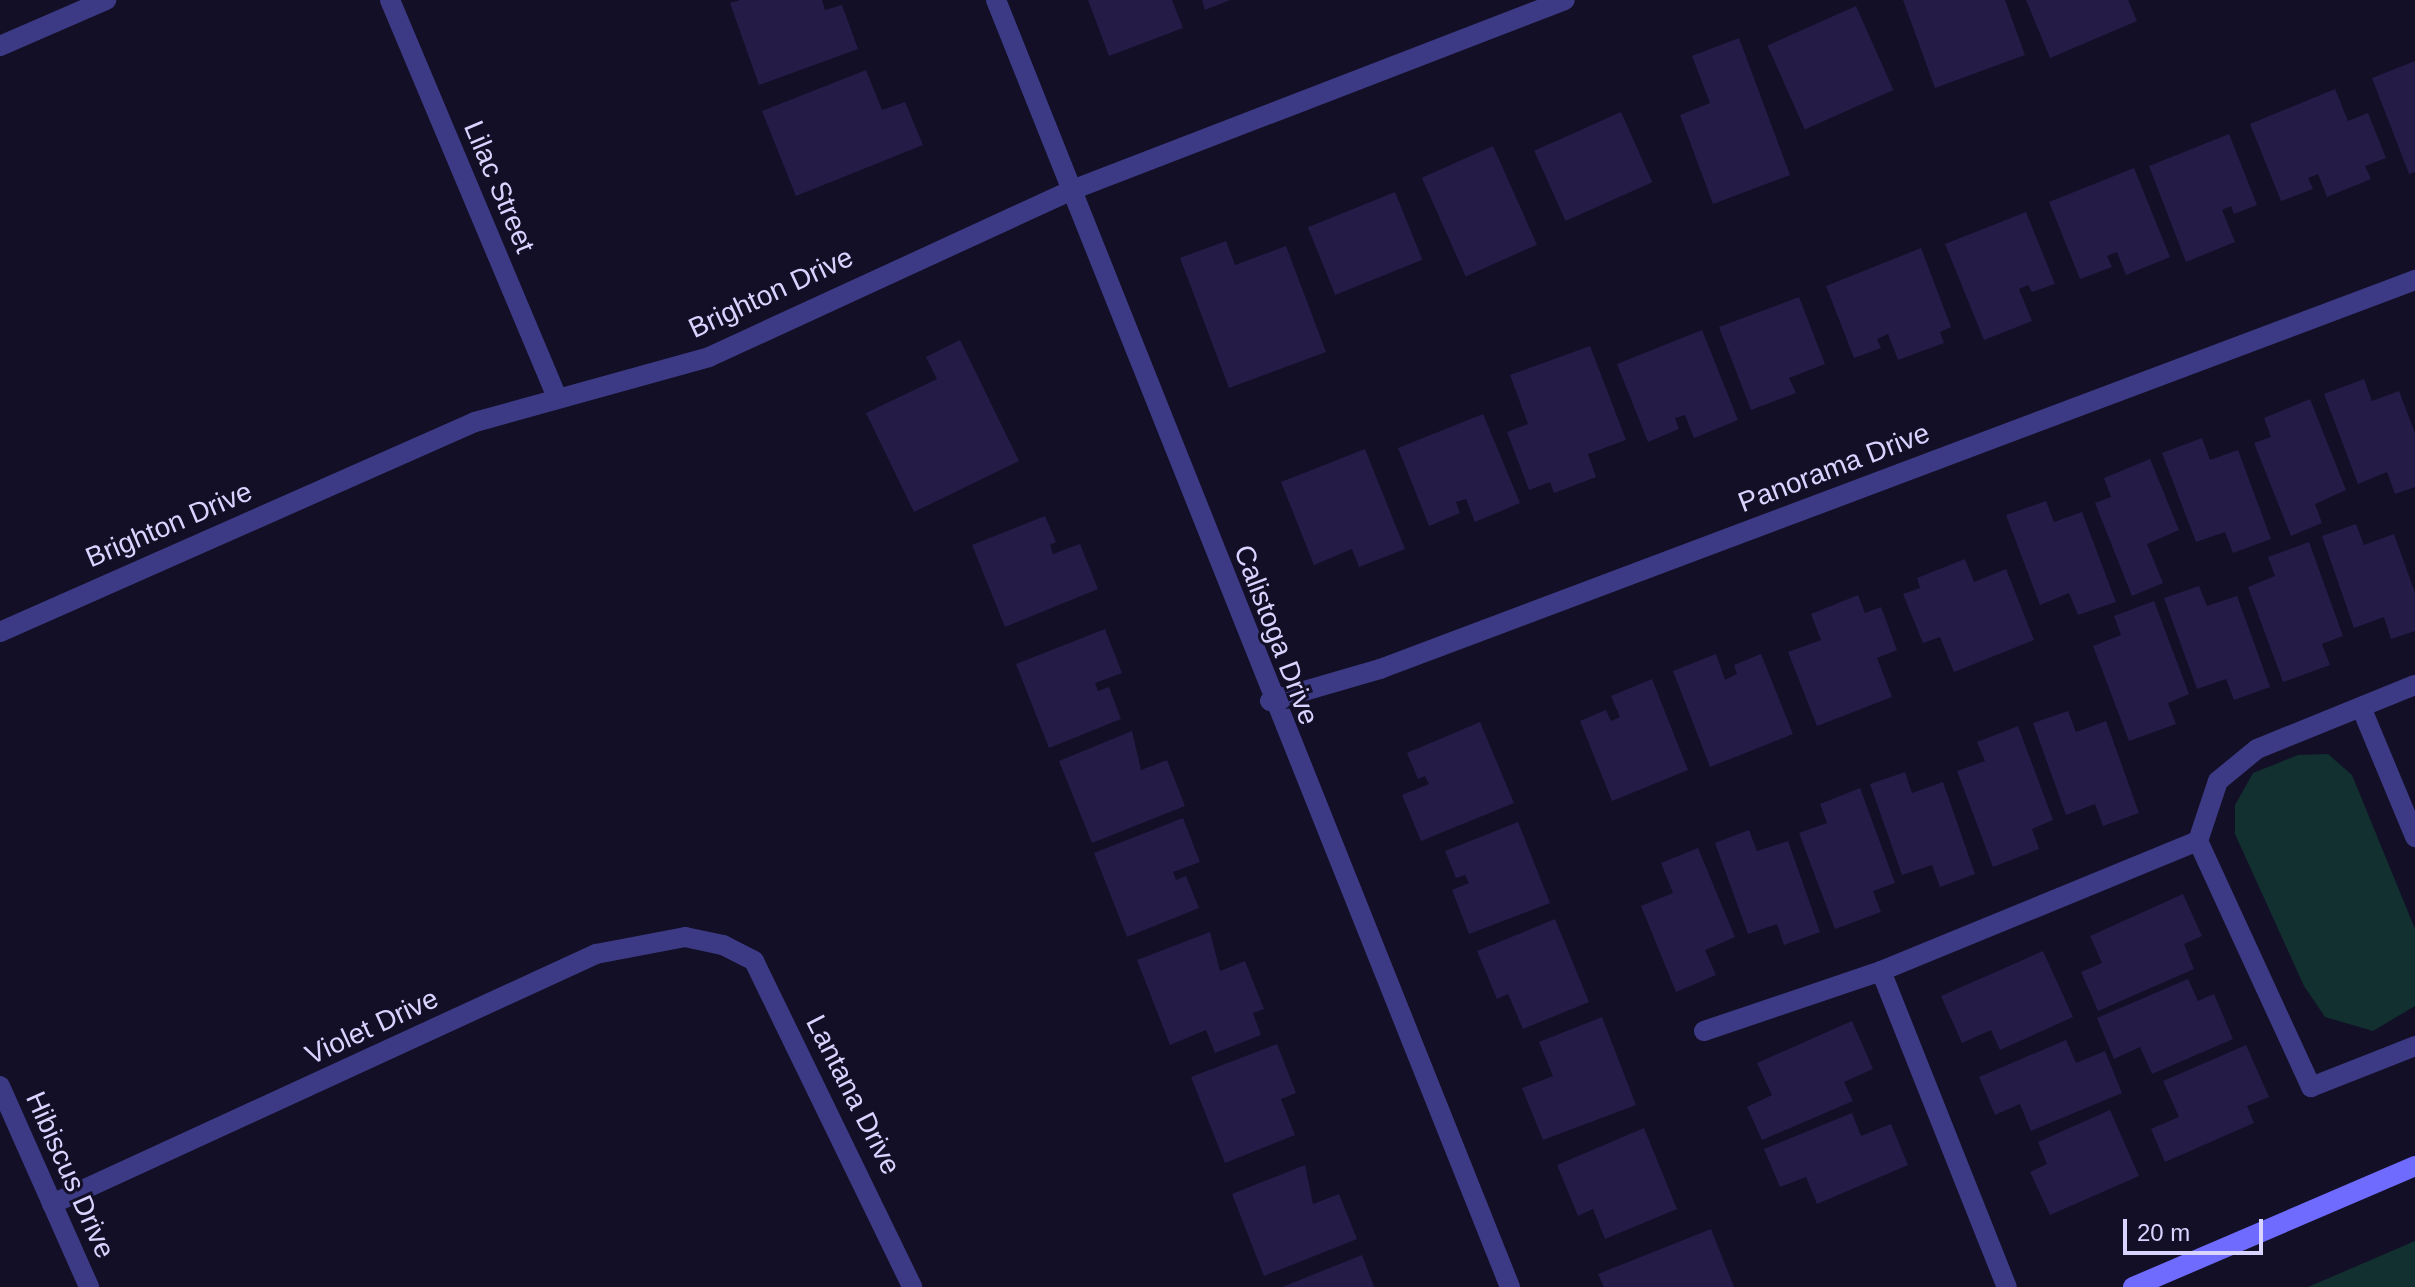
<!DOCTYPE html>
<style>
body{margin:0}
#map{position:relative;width:2415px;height:1287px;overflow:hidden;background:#130f26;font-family:Arial,sans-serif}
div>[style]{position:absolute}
.green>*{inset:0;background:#12302f}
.building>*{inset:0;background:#241b47;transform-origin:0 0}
.street>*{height:20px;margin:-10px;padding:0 10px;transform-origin:10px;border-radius:10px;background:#3d3a85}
.secondary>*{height:20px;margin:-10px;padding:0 10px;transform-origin:10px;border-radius:10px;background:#6f6bff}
span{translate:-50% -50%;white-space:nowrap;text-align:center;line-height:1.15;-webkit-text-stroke:6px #130f26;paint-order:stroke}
.street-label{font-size:28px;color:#d9d4ff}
.scale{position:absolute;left:2123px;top:1219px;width:140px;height:36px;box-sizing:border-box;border:4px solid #d9d4ff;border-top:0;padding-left:10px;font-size:24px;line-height:28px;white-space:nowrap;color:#d9d4ff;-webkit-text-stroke:6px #130f26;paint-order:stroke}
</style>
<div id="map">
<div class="green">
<div style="clip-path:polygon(2328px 754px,2352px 775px,2415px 929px,2415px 1006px,2373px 1031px,2325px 1017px,2304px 986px,2235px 834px,2235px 805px,2253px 773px,2298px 755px)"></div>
<div style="clip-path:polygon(2415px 1241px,2415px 1287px,2308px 1287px)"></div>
</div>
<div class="building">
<div style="clip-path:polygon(740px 0,822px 0,825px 10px,842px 5px,858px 49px,759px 85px,730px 3px)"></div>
<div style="clip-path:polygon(1088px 0,1172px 0,1183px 28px,1109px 56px)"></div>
<div style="clip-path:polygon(1202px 0,1230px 0,1205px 10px)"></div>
<div style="clip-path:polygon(1903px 0,2005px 0,2025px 55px,1935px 88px)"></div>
<div style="clip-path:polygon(2026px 0,2128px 0,2137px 21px,2050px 58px)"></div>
<div style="left:1856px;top:6px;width:92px;height:97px;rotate:66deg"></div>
<div style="clip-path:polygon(1739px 38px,1790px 175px,1713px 204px,1680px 115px,1710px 103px,1692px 56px)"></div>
<div style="clip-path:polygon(2415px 61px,2415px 172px,2409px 174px,2372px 78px)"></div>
<div style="clip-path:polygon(866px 70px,882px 110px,905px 102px,923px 145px,796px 196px,762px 111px)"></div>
<div style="clip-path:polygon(2335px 89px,2348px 121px,2368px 113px,2386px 158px,2365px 166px,2371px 179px,2327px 197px,2318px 174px,2308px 178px,2313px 189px,2281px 201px,2250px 124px)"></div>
<div style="left:1621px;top:112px;width:77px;height:95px;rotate:66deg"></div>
<div style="clip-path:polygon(2229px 134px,2257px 205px,2234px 214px,2231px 206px,2222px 210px,2235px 242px,2186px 262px,2149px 166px)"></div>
<div style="left:1493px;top:146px;width:108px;height:78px;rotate:66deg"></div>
<div style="clip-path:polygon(2134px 168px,2170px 257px,2126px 275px,2117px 252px,2107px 256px,2112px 267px,2080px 279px,2049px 202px)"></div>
<div style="left:1395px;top:192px;width:73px;height:94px;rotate:68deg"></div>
<div style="clip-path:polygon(2026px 212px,2055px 284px,2032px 292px,2028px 285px,2019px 289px,2032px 321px,1984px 340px,1945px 244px)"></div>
<div style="clip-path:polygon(1226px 241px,1235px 265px,1286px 246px,1326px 352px,1229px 388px,1180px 258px)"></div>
<div style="clip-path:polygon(1921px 248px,1951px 327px,1940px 332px,1944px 343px,1898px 360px,1888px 334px,1877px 339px,1881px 348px,1854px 358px,1826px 286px)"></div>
<div style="clip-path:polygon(1799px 297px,1825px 364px,1789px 378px,1796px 393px,1751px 410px,1719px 327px)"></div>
<div style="clip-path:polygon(1702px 330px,1738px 420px,1694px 438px,1685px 415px,1675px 418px,1679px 429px,1648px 442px,1617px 364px)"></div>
<div style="clip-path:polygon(960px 340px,1019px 461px,914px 512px,866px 413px,937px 379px,926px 357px)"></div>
<div style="clip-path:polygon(1590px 346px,1626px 440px,1588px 454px,1596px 477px,1554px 493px,1550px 482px,1529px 490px,1507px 432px,1528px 424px,1510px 375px)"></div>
<div style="clip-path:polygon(2364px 379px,2372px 401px,2399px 391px,2415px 433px,2415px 487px,2395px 494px,2387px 472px,2358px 484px,2324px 394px)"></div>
<div style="clip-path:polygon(2310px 399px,2346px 490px,2315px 504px,2322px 523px,2291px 536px,2254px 443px,2271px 437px,2264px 418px)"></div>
<div style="clip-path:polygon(1483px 414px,1520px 503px,1475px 522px,1466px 499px,1456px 502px,1460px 513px,1429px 526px,1398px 448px)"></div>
<div style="clip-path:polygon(2202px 438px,2210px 460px,2238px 450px,2271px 539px,2233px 553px,2225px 532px,2196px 542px,2162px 453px)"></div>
<div style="clip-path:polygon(1365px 449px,1405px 549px,1359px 567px,1352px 549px,1314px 565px,1281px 482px)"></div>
<div style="clip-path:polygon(2150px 459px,2179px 530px,2147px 544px,2163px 583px,2132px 596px,2095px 503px,2111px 497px,2104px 478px)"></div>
<div style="clip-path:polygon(2046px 501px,2054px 522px,2082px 512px,2116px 602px,2078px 615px,2069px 593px,2040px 605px,2006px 515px)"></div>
<div style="clip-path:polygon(1045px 516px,1056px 542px,1050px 545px,1053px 554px,1080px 544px,1098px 589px,1005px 627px,972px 545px)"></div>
<div style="clip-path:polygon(2356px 524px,2364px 545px,2394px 534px,2415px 593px,2415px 631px,2391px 639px,2384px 617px,2354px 628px,2322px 536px)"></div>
<div style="clip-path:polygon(2309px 542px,2343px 636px,2322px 644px,2330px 665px,2283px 682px,2248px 587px,2275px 576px,2268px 557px)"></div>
<div style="clip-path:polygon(1965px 559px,1974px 582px,2006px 569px,2034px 640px,1954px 672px,1940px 637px,1923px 643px,1903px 594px,1920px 588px,1917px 578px)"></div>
<div style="clip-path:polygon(2199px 586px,2207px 606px,2237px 596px,2270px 687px,2234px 700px,2226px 679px,2197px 689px,2164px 598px)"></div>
<div style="clip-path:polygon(1858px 595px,1865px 613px,1881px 607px,1897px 650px,1877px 658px,1892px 697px,1817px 726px,1788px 652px,1821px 640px,1811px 614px)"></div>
<div style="clip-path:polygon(2154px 601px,2189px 694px,2168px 703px,2176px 724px,2129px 741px,2093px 646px,2121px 635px,2114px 616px)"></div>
<div style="clip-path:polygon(1105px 629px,1122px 673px,1095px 683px,1098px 691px,1109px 687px,1121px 719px,1049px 748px,1016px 664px)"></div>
<div style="clip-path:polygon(1716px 654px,1725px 680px,1737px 674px,1734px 665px,1761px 654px,1793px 734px,1710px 767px,1673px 671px)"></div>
<div style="clip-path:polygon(1652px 679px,1688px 770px,1612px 801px,1580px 721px,1606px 710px,1611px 721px,1620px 717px,1611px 696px)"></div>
<div style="clip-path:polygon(2068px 711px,2076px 732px,2106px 721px,2139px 813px,2103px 826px,2095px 804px,2066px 815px,2033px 723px)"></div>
<div style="clip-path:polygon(1480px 722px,1514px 803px,1421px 841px,1402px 795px,1429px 784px,1425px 776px,1418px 779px,1407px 753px)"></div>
<div style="clip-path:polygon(2018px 726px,2053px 820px,2032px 829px,2039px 849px,1993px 867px,1957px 771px,1985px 761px,1977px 742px)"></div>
<div style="clip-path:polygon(1132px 731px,1141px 770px,1167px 760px,1185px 806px,1092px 843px,1059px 761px)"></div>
<div style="clip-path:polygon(1905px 772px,1912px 793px,1943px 782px,1975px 874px,1940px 887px,1932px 865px,1902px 875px,1870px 784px)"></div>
<div style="clip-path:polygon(1860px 788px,1895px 883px,1873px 891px,1881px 912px,1835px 929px,1799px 833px,1827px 823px,1820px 804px)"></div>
<div style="clip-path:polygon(1183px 818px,1200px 862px,1173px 872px,1176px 880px,1186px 876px,1199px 908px,1127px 937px,1094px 853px)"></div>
<div style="clip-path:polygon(1518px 822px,1550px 903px,1469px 934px,1452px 890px,1469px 883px,1465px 875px,1456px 878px,1445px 851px)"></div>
<div style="clip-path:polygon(1749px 830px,1757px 851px,1788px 841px,1820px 932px,1784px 945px,1777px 924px,1748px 934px,1715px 843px)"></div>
<div style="clip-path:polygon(1698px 848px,1735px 937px,1705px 950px,1716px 975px,1676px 992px,1641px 906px,1673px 893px,1661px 863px)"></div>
<div style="clip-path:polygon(2183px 894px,2202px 936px,2184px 944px,2194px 969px,2098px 1011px,2081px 972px,2102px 963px,2090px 936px)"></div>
<div style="clip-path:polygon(1555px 919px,1589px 1002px,1523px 1029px,1508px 994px,1497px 999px,1477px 951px)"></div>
<div style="clip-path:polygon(1210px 932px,1220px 971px,1245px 961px,1264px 1009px,1253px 1013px,1261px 1035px,1215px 1053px,1206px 1030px,1170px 1045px,1137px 960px)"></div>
<div style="clip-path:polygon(2043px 951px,2073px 1017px,2000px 1050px,1991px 1030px,1962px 1043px,1941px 996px)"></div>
<div style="clip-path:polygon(2188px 979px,2198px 1001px,2214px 994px,2233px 1039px,2152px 1074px,2140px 1047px,2114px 1059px,2097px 1018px)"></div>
<div style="clip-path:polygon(1602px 1017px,1636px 1105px,1543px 1140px,1522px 1088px,1553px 1076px,1539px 1042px)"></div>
<div style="clip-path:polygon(1852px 1021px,1873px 1069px,1844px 1082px,1853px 1101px,1762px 1140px,1747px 1107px,1772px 1095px,1757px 1063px)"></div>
<div style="clip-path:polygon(2066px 1040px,2076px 1063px,2105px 1051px,2122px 1093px,2031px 1131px,2020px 1104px,1995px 1115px,1979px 1077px)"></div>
<div style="clip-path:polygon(1277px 1044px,1296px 1093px,1281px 1099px,1295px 1135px,1225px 1163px,1191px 1077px)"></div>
<div style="clip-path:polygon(2246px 1045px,2269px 1097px,2247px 1106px,2254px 1123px,2165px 1162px,2151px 1129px,2179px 1117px,2163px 1081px)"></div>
<div style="clip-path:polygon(2110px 1110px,2139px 1176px,2050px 1215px,2030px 1172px,2047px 1164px,2038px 1142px)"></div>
<div style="clip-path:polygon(1852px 1113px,1861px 1136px,1891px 1124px,1908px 1165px,1817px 1204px,1806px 1177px,1780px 1187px,1764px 1149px)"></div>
<div style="clip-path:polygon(1644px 1128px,1677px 1209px,1605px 1239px,1593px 1209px,1578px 1216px,1557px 1165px)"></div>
<div style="clip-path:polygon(1305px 1165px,1313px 1204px,1339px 1194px,1357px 1239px,1264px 1276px,1232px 1194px)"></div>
<div style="clip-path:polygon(1711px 1229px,1734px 1287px,1604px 1287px,1598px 1274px)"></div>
<div style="clip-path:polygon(1362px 1255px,1374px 1287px,1282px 1287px)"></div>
</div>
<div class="street">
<div style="left:390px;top:0;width:428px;rotate:67.2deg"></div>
<div style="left:996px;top:0;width:1386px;rotate:68.23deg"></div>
<div style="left:0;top:46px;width:116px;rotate:-23.5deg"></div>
<div style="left:0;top:632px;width:519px;rotate:-23.85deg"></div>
<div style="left:475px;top:422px;width:243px;rotate:-15.5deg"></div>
<div style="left:709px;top:357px;width:400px;rotate:-24.7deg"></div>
<div style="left:1072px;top:190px;width:528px;rotate:-21.08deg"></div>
<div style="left:1270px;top:701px;width:115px;rotate:-16.2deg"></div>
<div style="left:1380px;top:669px;width:1106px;rotate:-20.6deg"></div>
<div style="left:2361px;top:707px;width:141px;rotate:67.4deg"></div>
<div style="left:2198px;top:841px;width:271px;rotate:65.3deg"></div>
<div style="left:2311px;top:1087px;width:112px;rotate:-21.5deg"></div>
<div style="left:1881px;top:971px;width:340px;rotate:68.3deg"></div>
<div style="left:1704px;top:1031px;width:187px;rotate:-18.7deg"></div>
<div style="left:1881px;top:971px;width:343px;rotate:-22.3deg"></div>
<div style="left:2198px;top:841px;width:63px;rotate:-71.6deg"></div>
<div style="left:2218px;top:781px;width:50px;rotate:-39.4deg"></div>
<div style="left:2257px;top:749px;width:170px;rotate:-22.1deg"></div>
<div style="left:0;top:1086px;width:220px;rotate:66.1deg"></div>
<div style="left:52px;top:1204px;width:599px;rotate:-24.68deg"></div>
<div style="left:596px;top:954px;width:91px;rotate:-10.8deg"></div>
<div style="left:685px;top:937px;width:39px;rotate:12deg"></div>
<div style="left:723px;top:945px;width:35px;rotate:27deg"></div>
<div style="left:754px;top:961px;width:362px;rotate:64.1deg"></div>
</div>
<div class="secondary">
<div style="left:2133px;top:1287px;width:307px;rotate:-23.2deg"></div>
</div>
<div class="street-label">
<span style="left:499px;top:187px;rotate:67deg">Lilac Street</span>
<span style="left:771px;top:293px;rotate:-25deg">Brighton Drive</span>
<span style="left:1834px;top:468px;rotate:-21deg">Panorama Drive</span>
<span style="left:169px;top:525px;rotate:-23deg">Brighton Drive</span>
<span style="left:1276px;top:635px;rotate:69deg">Calistoga Drive</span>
<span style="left:372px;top:1027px;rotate:-25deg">Violet Drive</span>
<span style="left:853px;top:1095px;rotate:63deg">Lantana Drive</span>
<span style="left:70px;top:1175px;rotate:66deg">Hibiscus Drive</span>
</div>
<div class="scale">20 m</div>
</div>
